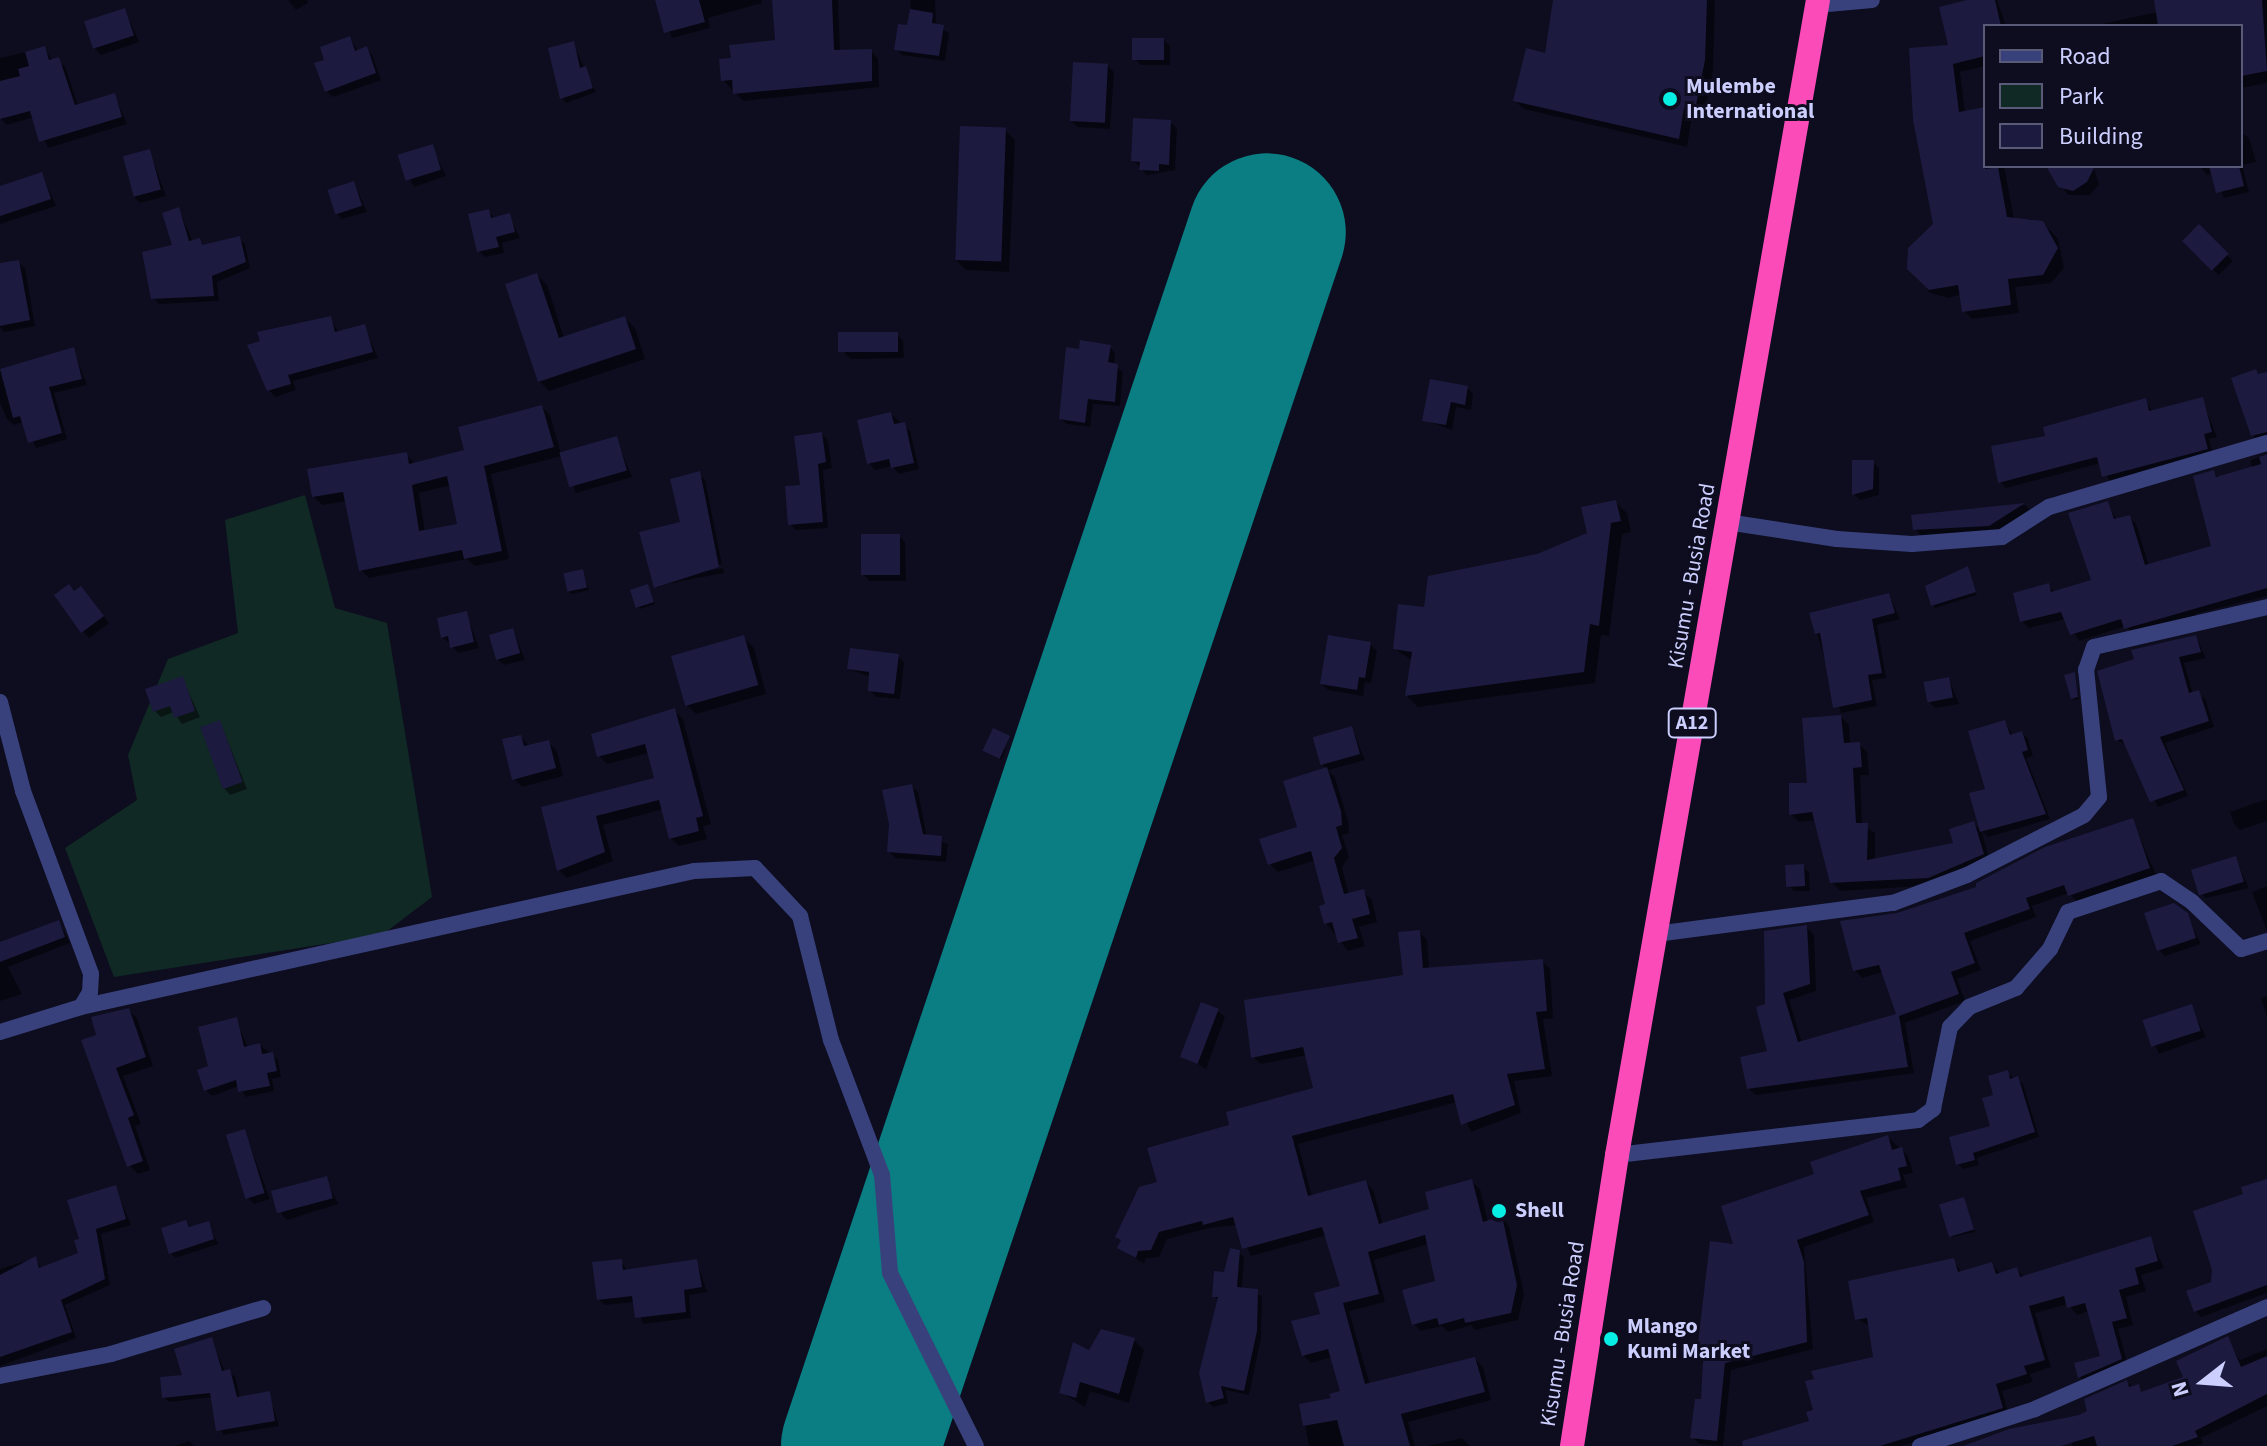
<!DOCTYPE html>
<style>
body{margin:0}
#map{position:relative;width:2267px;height:1446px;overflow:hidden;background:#0d0d1f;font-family:"Source Sans 3",sans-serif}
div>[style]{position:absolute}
.green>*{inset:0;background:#102924}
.shadow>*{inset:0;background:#0007;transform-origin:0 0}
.runway>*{height:158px;margin:-79px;padding:0 79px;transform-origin:79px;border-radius:79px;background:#0a7e82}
.building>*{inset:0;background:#1c1a3f;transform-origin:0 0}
.street>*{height:16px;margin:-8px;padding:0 8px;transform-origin:8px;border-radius:8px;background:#39417d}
.highway>*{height:24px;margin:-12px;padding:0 12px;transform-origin:12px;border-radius:12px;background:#fa4bb9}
.dots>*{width:22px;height:22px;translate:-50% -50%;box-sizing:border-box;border:4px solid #0d0d1f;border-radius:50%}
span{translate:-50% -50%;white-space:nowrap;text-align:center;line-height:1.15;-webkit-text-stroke:6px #0d0d1f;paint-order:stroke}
.shield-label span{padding:2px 6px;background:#0d0d1f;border:2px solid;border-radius:6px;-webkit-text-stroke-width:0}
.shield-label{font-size:20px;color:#cccefe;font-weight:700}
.poi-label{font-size:22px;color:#cccefe;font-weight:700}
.left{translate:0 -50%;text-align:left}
.street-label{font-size:22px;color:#cccefe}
.legend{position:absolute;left:1983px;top:24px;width:260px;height:144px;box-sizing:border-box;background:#0d0d1f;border:2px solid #595a78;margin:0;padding:10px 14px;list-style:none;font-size:24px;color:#cccefe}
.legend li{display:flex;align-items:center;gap:16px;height:40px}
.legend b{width:40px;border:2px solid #595a78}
.north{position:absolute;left:2163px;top:1342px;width:80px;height:80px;-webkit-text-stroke:6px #0d0d1f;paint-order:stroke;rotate:253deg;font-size:22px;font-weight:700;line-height:32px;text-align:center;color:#cccefe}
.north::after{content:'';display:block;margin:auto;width:28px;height:36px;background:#cccefe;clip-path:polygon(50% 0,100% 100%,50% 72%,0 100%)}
</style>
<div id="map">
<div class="green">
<div style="clip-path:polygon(305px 495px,335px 608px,387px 623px,432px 897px,382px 935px,114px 977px,65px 848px,137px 800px,128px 755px,168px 659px,238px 633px,225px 520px)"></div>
</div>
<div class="shadow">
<div style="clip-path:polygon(288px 0,307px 0,308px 3px,296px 10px)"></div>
<div style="clip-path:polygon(657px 0,761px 0,762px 3px,708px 18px,710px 28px,672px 38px)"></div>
<div style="clip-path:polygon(774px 0,838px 0,840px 52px,871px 51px,878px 59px,879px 87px,743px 101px,723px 80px,733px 60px,777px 42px)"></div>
<div style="clip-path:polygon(910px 0,935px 0,936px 26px,949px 33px,945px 61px,902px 55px,896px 49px,912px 28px)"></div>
<div style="clip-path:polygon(1555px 0,1715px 0,1713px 70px,1704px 117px,1692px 116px,1687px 147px,1524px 109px,1515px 101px,1547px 55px)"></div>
<div style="clip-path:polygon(1976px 0,1997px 0,2006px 26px,1985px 26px,1985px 66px,1960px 72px,1965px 112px,1985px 109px,1985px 166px,2004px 166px,2014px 219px,2032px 219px,2050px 230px,2058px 239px,2064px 268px,2051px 283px,2015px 287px,2019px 313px,1972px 319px,1964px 311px,1962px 294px,1949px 298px,1930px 293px,1908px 258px,1916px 241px,1935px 225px,1951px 47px)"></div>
<div style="clip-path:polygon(2157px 0,2267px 0,2267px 83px,2241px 88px,2241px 26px,2092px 26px,2158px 12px)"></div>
<div style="clip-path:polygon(125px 10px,139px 42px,101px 55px,95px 49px)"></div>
<div style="clip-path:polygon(350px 39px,358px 51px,366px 48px,372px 55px,381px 80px,333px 97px,326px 91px,327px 61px)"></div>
<div style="clip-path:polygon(1164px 40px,1170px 46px,1170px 65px,1141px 65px,1135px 59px)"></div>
<div style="clip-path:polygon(573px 44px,596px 92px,566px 103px,562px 98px)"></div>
<div style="clip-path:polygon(44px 48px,53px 61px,65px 66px,78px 106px,115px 96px,127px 124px,48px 148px,34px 117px,7px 125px,0 118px,0 58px)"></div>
<div style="clip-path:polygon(1108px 66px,1114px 72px,1110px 129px,1077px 127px,1071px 120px)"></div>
<div style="clip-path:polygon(1170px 122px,1177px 128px,1175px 170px,1147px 175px,1133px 160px)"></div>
<div style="clip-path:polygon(1005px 130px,1015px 140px,1009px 272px,966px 270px,956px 260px)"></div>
<div style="clip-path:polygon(2241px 132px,2249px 138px,2256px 162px,2242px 165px,2249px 192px,2224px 198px,2213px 173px,2207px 175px,2200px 166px,2241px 166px)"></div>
<div style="clip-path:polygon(432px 147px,446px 176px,414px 187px,400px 158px)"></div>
<div style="clip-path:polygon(150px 152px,166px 196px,140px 203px,134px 197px)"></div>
<div style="clip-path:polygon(2038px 166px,2093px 166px,2099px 184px,2090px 195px,2068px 195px,2050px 169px)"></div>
<div style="clip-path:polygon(42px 174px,56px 206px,0 224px,0 188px)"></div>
<div style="clip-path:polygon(354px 183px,367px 212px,342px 219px,335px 212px)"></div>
<div style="clip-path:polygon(179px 210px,193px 242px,205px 246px,239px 238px,245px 244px,250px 268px,217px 282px,219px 301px,159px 304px,153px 298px,174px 246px)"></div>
<div style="clip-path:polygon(489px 212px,496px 219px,509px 216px,520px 238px,502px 243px,504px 253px,485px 257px,479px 251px)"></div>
<div style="left:2199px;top:227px;width:48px;height:20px;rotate:45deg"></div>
<div style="clip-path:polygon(18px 262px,25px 268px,35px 326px,4px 332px,0 327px,0 264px)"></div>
<div style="clip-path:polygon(537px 275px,547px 285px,564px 338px,625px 318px,635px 328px,645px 359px,549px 391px,539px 381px)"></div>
<div style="clip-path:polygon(330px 318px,339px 333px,364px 326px,378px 358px,293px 381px,296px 390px,275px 397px,269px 390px)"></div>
<div style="clip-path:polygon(897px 334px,903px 341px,904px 358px,851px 359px,844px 353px)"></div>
<div style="clip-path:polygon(1110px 347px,1115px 353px,1114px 365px,1123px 372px,1120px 406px,1093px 404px,1090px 427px,1067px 424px,1061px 419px,1081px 352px)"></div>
<div style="clip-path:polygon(73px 349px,87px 385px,54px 393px,67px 439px,36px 448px,24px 422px,14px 425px,7px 419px,0 403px,0 371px)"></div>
<div style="clip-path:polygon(2267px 373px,2267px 441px,2259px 442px,2253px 435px)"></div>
<div style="clip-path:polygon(1467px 387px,1473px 394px,1471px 410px,1456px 407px,1452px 430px,1424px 420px)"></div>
<div style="clip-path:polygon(2202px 399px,2217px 437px,2209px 439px,2213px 455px,2110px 482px,2101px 463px,2006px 488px,2000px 482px,2047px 437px,2145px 401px,2153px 412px)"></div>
<div style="clip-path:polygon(evenodd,542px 407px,550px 415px,561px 454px,616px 439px,632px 477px,576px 493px,562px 456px,491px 474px,509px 559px,475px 566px,467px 559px,369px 578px,361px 570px,347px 501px,322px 505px,314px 497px,406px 454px,414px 463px,466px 451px,542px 407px,451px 485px,459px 526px,425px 532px,419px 493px,451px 485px)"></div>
<div style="clip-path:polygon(891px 414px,910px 431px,919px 469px,899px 474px,892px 466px,875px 470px,869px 463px)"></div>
<div style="clip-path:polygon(822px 434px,828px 441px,832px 468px,823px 470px,828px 528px,796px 530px,790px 524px)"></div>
<div style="clip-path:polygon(2267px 453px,2267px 596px,2195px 614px,2197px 620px,2133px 635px,2126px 626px,2079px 641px,2066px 619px,2029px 628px,2022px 621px,2048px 585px,2055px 593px,2093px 581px,2107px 503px,2117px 520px,2129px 517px,2136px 524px,2149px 566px,2214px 547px,2213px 472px,2219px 478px,2253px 469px,2250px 461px)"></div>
<div style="clip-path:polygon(1873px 462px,1879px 468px,1879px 495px,1860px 500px,1854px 494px)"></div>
<div style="clip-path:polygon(699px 474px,705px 480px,722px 564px,657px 588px)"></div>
<div style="clip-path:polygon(1615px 502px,1627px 513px,1631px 532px,1622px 534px,1609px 636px,1601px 635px,1595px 683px,1418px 707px,1407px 696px,1413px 661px,1395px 649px,1426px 609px,1589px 534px)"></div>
<div style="clip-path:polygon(2025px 505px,2030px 510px,1996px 532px,1921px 536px,1915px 529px,1914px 517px)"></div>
<div style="clip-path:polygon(899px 536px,905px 542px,906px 581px,869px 581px,863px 574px)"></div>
<div style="left:723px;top:568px;width:5px;height:69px;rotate:79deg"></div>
<div style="clip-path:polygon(1968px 569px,1977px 595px,1935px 608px,1933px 605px)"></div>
<div style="clip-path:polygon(582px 571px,589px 590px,572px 594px,569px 592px)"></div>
<div style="clip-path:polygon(648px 587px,655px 604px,640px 609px,637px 607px)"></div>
<div style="clip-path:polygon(75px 593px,87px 595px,109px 623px,89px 638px,83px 631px)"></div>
<div style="clip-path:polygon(1889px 595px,1900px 619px,1877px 625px,1886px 678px,1872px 680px,1877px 706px,1841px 713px,1817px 633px)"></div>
<div style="clip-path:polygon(466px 613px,479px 648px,458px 653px,443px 637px)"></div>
<div style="clip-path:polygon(513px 630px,525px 660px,504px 665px,497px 659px)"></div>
<div style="clip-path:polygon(2196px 637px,2206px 658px,2184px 663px,2193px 694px,2205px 698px,2214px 727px,2165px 743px,2188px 796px,2158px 807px,2126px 745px,2117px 740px,2100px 671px)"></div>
<div style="clip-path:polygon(744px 638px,754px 648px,766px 694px,696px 714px,686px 704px)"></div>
<div style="clip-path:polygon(1370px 644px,1377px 651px,1371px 683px,1365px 682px,1363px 696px,1328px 690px,1322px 684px)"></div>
<div style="clip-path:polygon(898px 656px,904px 662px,900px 699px,876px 697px,870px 690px,871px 677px,849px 669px)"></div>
<div style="clip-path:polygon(2075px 674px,2079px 699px,2075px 700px,2073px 698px)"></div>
<div style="clip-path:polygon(182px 678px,200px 717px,182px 724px,174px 712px,161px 717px,155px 711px)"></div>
<div style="clip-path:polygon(1949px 679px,1959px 704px,1935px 708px,1929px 702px)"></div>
<div style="clip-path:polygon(674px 710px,683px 719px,711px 824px,703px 826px,707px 839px,679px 846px,671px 838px,664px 809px,603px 825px,613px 861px,567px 878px,559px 870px,544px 808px,656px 779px,649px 753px,607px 764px,599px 756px)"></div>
<div style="clip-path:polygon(1841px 717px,1849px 725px,1850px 744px,1859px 744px,1867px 752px,1869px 775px,1860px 775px,1862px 825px,1875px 833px,1875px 861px,1956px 845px,1974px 824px,1982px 832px,1990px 862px,1937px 885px,1840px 891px,1832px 882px,1816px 820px,1799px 822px,1791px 814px)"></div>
<div style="clip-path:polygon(220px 722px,247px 789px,230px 795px,224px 788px)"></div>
<div style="clip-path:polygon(2005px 722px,2013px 736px,2022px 733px,2028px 739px,2033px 756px,2026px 758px,2050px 819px,1988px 837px,1982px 831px,1988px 790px)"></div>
<div style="clip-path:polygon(1352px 728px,1365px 760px,1328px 770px,1335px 778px,1348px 821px,1349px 833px,1342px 835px,1349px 857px,1342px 867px,1349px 895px,1363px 891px,1372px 900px,1377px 922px,1359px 927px,1365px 946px,1348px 951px,1326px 923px,1328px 906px,1316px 860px,1278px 872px,1270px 864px,1300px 828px,1327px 769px,1321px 764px)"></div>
<div style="clip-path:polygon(521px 737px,530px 747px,548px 742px,557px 751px,563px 776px,522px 787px,514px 779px)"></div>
<div style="clip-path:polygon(1009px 738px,1002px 760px,985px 751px)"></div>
<div style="clip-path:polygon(912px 786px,918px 792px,927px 837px,948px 844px,946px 862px,895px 858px,889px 851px)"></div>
<div style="clip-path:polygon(2267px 799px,2267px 821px,2240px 830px,2234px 824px,2230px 812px)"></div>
<div style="clip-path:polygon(2133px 821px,2156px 875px,2077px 902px,2069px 893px,2032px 906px,2036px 917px,1970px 941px,1981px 970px,1957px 979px,1965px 1001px,1905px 1023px,1914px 1073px,1756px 1095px,1748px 1088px,1770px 1053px,1767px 1006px,1806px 927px,1814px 935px,1816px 991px,1789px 1000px,1802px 1043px,1899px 1015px,1883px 972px,1862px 978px,1855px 970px,1897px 915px,1978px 889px)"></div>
<div style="clip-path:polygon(2235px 858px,2249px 888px,2206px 898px,2199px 892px)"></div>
<div style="clip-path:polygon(1803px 866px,1809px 873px,1810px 891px,1794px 891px,1788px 885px)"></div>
<div style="clip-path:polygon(2267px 886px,2267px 931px,2252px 892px)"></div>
<div style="clip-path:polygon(2186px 914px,2201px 944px,2165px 956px,2159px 950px)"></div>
<div style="clip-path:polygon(59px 922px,70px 943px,8px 967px,22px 994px,0 1001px,0 944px)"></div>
<div style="clip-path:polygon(1419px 932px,1427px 940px,1429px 970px,1542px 961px,1550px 969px,1553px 1018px,1543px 1019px,1552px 1076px,1514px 1081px,1521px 1113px,1471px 1132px,1457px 1102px,1298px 1144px,1312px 1197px,1366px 1182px,1373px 1190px,1383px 1225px,1432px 1211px,1472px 1182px,1480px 1189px,1488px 1222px,1502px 1218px,1509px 1226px,1524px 1294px,1518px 1320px,1475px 1330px,1471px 1325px,1448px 1332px,1442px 1326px,1421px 1331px,1414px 1324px,1437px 1282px,1428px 1244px,1374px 1260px,1385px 1302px,1349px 1311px,1370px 1385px,1475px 1359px,1483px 1367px,1491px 1400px,1408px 1422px,1415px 1446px,1309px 1446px,1301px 1406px,1333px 1400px,1343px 1392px,1332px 1357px,1311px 1363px,1303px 1355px,1322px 1315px,1343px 1287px,1327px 1235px,1251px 1256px,1237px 1225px,1209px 1228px,1167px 1239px,1159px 1257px,1146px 1258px,1144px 1264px,1119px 1248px,1159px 1184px,1232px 1127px,1316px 1089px,1307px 1055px,1261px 1064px,1253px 1057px,1405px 977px)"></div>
<div style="clip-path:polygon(2267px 996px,2267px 1017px,2261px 998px)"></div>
<div style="clip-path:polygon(2191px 1007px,2206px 1037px,2159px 1054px,2145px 1023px)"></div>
<div style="clip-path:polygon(128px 1010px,137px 1018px,153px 1066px,123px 1076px,141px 1124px,135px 1126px,150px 1170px,138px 1174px,129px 1165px,99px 1037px)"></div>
<div style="clip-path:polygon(1218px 1011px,1225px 1017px,1206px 1069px,1184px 1056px)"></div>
<div style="clip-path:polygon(236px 1019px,248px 1048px,260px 1045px,278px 1060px,281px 1077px,272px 1079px,274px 1091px,246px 1097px,239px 1086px,212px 1096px,206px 1090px,210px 1067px)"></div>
<div style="clip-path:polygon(2007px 1073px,2023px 1084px,2039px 1137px,1977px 1158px,1979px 1165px,1963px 1169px,1958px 1164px,1992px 1127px,1996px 1096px)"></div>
<div style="clip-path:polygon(245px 1132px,270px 1199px,254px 1204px,247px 1197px)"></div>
<div style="clip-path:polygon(1888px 1137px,1908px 1156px,1913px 1173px,1903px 1175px,1907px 1187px,1866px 1198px,1874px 1222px,1804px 1247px,1813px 1349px,1731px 1370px,1723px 1446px,1699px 1444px,1692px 1437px,1703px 1402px,1705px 1366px,1699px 1359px,1735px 1246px,1817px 1176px)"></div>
<div style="clip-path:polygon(326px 1179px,338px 1204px,287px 1220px,281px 1214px)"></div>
<div style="clip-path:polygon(2267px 1181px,2267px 1293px,2201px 1317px,2196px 1311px,2213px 1284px,2246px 1196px)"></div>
<div style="clip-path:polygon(115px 1187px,131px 1225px,101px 1234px,110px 1285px,65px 1305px,76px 1338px,0 1366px,0 1269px,35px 1258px,42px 1269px,80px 1255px,82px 1240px)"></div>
<div style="clip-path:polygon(1963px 1199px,1975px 1232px,1953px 1237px,1950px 1235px)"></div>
<div style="clip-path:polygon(186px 1222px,191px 1227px,208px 1223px,218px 1244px,175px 1258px,171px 1253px)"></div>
<div style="clip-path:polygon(2150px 1238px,2164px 1268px,2141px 1275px,2146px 1291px,2126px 1297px,2133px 1325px,2118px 1329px,2128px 1366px,2087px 1384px,2080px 1377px,2102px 1357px,2090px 1311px,2077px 1315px,2068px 1304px,2035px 1313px,2051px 1367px,2030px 1374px,2033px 1382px,2002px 1391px,2009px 1415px,1901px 1446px,1794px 1446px,1815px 1412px,1876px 1358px,1870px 1326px,1857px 1319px,1953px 1260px,1962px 1273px,1992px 1264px,2000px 1274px,2016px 1269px,2024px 1277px)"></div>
<div style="clip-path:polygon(1239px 1252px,1244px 1257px,1242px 1290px,1262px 1296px,1261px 1338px,1249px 1395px,1225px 1390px,1228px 1403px,1213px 1407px,1208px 1402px,1219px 1301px,1214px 1296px)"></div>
<div style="clip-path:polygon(621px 1261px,628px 1272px,697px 1262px,707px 1292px,689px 1295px,691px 1318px,643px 1324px,635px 1302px,605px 1305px,598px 1299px)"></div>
<div style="clip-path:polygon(211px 1339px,225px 1372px,235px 1376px,240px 1398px,269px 1394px,279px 1426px,223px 1435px,213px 1397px,169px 1402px,164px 1397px)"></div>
<div style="clip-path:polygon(2227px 1339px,2240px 1360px,2267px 1349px,2267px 1406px,2201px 1438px,2203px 1444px,2196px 1446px,2073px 1446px,2061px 1421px,2089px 1412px,2127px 1383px,2144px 1393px,2185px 1378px)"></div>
<div style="clip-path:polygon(1134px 1340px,1144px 1350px,1129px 1403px,1090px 1391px,1085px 1407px,1061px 1392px)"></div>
<div style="clip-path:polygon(1462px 1438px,1470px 1446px,1427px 1446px)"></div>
<div style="clip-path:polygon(189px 1441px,194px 1446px,175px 1446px)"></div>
</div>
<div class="runway">
<div style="left:860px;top:1446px;width:1280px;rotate:-71.47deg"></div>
</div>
<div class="building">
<div style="clip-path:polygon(655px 0,699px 0,705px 22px,664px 33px)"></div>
<div style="clip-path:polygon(772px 0,832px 0,834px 50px,872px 49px,872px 81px,733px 94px,732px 80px,721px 81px,719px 59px,731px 58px,729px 45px,775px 40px)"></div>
<div style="clip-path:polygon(1553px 0,1707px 0,1705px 60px,1695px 110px,1684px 108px,1679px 139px,1513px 101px,1526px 48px,1545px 53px)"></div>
<div style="clip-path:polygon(1967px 0,1995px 0,2001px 26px,1985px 26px,1985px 56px,1953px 64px,1959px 112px,1985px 107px,1985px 169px,1998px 167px,2007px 217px,2043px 221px,2058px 248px,2043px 275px,2008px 279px,2011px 305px,1962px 312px,1958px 285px,1929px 290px,1907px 269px,1908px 248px,1933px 224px,1913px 120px,1909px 48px,1948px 45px,1939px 7px)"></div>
<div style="clip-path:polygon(2154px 0,2262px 0,2267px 71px,2241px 76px,2241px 26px,2158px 26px)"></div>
<div style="left:125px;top:8px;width:29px;height:43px;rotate:72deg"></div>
<div style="clip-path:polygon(910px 9px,933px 13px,932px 23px,944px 25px,939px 56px,894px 50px,898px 24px,907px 25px)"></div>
<div style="clip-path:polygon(350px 36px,355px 51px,367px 46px,376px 73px,325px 92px,314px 63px,324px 60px,320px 47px)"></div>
<div style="left:1132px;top:38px;width:32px;height:22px"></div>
<div style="clip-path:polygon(574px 41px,580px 68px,586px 66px,593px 88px,560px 99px,548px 48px)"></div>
<div style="clip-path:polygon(45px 46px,49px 60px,59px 57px,75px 105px,115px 93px,122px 117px,39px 142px,30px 111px,0 119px,0 81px,20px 76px,18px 69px,29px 66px,25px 52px)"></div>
<div style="left:1073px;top:62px;width:35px;height:59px;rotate:3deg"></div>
<div style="clip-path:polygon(1133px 118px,1171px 120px,1169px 165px,1159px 164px,1159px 171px,1139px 170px,1140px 162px,1131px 161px)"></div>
<div style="left:960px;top:126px;width:46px;height:134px;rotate:2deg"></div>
<div style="left:433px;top:144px;width:27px;height:37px;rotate:73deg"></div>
<div style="left:150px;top:149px;width:42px;height:28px;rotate:75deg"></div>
<div style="clip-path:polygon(2046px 166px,2095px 166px,2087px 182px,2073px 191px,2058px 187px)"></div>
<div style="clip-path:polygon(2209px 166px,2239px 166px,2244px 186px,2216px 193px)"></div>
<div style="clip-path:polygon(42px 172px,51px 199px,0 216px,0 186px)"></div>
<div style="left:354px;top:181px;width:26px;height:28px;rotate:72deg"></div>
<div style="clip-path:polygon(179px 207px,189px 241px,200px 238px,202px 245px,240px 236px,246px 262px,212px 276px,214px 296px,151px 299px,142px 252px,172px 245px,162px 213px)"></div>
<div style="clip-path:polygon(489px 209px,491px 218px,510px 213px,515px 232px,496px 237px,499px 247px,477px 252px,468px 214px)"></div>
<div style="left:2199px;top:224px;width:42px;height:24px;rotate:45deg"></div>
<div style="clip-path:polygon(19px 260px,30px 320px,0 326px,0 263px)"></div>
<div style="clip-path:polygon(537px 273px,559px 338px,625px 316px,636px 349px,538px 382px,505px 284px)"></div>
<div style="clip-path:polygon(331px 316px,335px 332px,365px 324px,373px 352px,288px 375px,291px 384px,267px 391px,247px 345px,260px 341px,257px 332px)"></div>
<div style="left:898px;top:332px;width:20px;height:60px;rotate:90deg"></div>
<div style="clip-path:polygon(1080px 340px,1111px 345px,1108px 362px,1118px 364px,1115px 402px,1088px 399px,1085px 423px,1059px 419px,1066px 347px,1079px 349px)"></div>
<div style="clip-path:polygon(74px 347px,82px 379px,49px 387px,62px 433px,28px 443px,20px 416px,13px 418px,0 369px)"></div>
<div style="clip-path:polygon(2256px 369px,2258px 374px,2267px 372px,2267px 432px,2251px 436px,2231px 378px)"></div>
<div style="clip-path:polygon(1430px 379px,1468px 386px,1465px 405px,1451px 402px,1446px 425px,1422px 421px)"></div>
<div style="clip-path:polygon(2203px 397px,2212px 432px,2204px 434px,2208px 449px,2102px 477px,2097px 457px,1998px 483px,1991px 446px,2045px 436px,2043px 427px,2146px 398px,2149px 411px)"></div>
<div style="clip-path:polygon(evenodd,542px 405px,554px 447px,484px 466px,502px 551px,464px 559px,462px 550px,359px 571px,343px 492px,312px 497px,307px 469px,407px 452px,409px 464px,464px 450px,458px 427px,542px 405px,447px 476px,457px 524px,419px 531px,412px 485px,447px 476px)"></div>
<div style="clip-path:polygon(891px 412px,894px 424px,905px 422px,914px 463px,891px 468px,889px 459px,867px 464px,857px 420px)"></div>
<div style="clip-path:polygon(822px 432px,826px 462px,818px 464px,823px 522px,788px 525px,785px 486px,800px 485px,794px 436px)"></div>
<div style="left:617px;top:436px;width:36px;height:60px;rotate:74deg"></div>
<div style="clip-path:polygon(2267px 454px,2267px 588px,2124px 629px,2121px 619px,2070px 635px,2061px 612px,2020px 622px,2013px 593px,2049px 583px,2051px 592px,2091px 580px,2068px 513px,2108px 501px,2114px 519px,2130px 515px,2145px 565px,2211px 546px,2193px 476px,2214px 470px,2216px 477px,2261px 464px,2259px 457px)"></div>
<div style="clip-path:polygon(1852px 460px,1874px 460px,1873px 489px,1852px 495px)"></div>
<div style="clip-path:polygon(700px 471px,719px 567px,654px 588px,639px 532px,680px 522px,670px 479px)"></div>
<div style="clip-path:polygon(1616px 500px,1621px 521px,1611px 523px,1599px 626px,1590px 624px,1584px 672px,1405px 696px,1412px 652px,1393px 649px,1398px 604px,1424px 607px,1428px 576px,1537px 554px,1587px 533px,1581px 507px)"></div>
<div style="clip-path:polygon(2025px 503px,1989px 526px,1913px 530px,1911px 515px)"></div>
<div style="left:861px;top:534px;width:39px;height:41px"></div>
<div style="clip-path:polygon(1968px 566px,1976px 592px,1931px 606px,1925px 586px)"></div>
<div style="left:583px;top:569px;width:19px;height:20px;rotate:78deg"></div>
<div style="clip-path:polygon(69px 584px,74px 591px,81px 586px,104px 616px,81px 633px,54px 595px)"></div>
<div style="left:648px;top:584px;width:19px;height:19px;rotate:72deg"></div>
<div style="clip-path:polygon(1889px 593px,1895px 613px,1872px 619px,1882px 673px,1868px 675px,1872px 700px,1833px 708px,1820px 633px,1815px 634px,1809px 613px)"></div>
<div style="clip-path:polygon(467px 611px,474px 642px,450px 648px,448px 636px,441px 638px,437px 618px)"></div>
<div style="left:513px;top:628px;width:26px;height:25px;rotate:74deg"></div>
<div style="left:744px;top:635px;width:52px;height:76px;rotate:74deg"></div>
<div style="clip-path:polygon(1328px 635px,1371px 642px,1365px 678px,1359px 677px,1357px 690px,1320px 684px)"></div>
<div style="clip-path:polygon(2196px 635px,2201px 652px,2179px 657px,2189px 693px,2199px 690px,2209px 721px,2160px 737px,2184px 790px,2150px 802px,2122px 739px,2115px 741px,2097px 671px,2134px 659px,2131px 650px)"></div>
<div style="clip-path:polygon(850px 648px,899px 654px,894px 694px,868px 691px,869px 672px,847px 669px)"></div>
<div style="clip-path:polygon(2075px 672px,2078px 697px,2071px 699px,2064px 675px)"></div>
<div style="clip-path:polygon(183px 676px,195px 711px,174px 718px,170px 706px,153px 712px,145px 689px)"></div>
<div style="left:1949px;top:677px;width:21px;height:26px;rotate:79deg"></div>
<div style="clip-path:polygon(675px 708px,703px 816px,696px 818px,699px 831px,669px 839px,659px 800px,596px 816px,605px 852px,557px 871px,541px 807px,654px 778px,645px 744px,597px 757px,591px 734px)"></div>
<div style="clip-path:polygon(1841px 715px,1844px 743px,1860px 742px,1862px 767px,1853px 768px,1856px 823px,1868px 823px,1867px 860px,1953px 843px,1949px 829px,1974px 821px,1984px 854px,1928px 878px,1830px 883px,1812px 812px,1789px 815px,1789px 783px,1807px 783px,1802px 718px)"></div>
<div style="left:220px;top:720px;width:66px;height:21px;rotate:70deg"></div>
<div style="clip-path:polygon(2005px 720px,2010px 735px,2022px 731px,2028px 750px,2022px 752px,2046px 814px,1980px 832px,1969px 793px,1985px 789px,1968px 731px)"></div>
<div style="left:1352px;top:726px;width:29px;height:41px;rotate:74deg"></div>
<div style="left:993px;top:728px;width:19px;height:25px;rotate:25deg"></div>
<div style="clip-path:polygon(521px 735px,524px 746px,549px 740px,556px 768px,512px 780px,502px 739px)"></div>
<div style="clip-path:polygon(1327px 767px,1341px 811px,1342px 825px,1336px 827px,1342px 848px,1334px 858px,1344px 894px,1364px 889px,1370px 914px,1352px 919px,1358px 938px,1338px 943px,1332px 922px,1324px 924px,1319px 906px,1325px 904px,1311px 851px,1268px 865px,1259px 839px,1297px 827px,1283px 781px)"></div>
<div style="clip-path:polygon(912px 784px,923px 834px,942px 836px,941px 856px,887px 852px,889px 824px,882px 790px)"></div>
<div style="clip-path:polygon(2133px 818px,2150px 868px,2068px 896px,2064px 885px,2026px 898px,2030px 909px,1964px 933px,1975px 963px,1951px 972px,1959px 994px,1899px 1016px,1908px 1067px,1747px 1089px,1740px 1057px,1767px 1051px,1756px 1007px,1765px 1004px,1764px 931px,1807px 925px,1810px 984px,1783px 993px,1798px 1042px,1896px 1014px,1879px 965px,1853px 971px,1840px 921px,1897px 913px,1976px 887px,1976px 883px,2045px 847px)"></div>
<div style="left:2236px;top:856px;width:27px;height:47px;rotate:73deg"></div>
<div style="left:1804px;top:864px;width:22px;height:19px;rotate:87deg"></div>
<div style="clip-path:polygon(2174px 903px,2188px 913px,2196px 938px,2157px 951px,2144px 913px)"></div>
<div style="clip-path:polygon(59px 920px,65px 937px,0 962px,0 942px)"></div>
<div style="clip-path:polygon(1420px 930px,1423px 968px,1543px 959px,1547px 1011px,1536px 1012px,1545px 1069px,1507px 1074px,1515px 1105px,1461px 1125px,1453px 1094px,1292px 1136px,1308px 1196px,1366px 1180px,1379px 1224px,1429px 1209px,1425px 1192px,1472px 1179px,1483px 1222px,1502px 1216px,1517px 1285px,1511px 1313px,1465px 1323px,1464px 1318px,1439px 1325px,1437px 1318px,1412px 1325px,1402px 1290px,1435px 1281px,1425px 1235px,1368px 1252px,1379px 1294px,1343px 1303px,1365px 1384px,1475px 1357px,1485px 1392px,1401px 1414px,1410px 1446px,1344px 1446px,1337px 1420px,1303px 1426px,1299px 1404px,1331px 1398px,1329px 1394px,1340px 1391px,1328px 1349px,1302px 1356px,1291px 1321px,1320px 1314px,1314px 1293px,1340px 1286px,1322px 1227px,1242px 1249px,1233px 1217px,1203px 1225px,1202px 1221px,1159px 1232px,1151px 1250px,1138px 1251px,1136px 1258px,1117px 1248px,1121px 1240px,1115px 1237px,1139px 1187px,1157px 1182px,1147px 1148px,1229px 1125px,1226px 1112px,1313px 1088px,1303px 1047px,1251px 1058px,1244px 1000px,1403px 975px,1398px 932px)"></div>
<div style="left:1201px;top:1002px;width:19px;height:59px;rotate:21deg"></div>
<div style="left:2192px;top:1004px;width:28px;height:52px;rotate:72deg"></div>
<div style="clip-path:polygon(129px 1008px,146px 1057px,116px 1068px,134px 1115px,128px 1118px,143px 1161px,127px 1167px,81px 1040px,96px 1035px,91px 1017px)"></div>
<div style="clip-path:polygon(237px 1017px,244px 1047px,260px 1043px,262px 1054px,273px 1052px,277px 1071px,267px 1073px,270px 1086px,238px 1092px,236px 1080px,204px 1091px,197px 1070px,208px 1066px,198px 1027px)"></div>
<div style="clip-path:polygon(2008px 1070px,2010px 1079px,2018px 1076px,2035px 1132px,1973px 1153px,1975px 1160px,1956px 1165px,1949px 1137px,1990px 1126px,1982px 1098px,1993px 1095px,1988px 1076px)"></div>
<div style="left:245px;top:1129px;width:67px;height:20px;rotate:73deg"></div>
<div style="clip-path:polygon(1888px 1135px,1892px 1150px,1902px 1147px,1907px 1166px,1898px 1168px,1901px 1180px,1860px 1191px,1869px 1215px,1797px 1240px,1804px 1262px,1807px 1342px,1725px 1363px,1717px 1441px,1690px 1438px,1695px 1399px,1701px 1399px,1703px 1361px,1696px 1360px,1710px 1241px,1733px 1244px,1721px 1206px,1814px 1174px,1810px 1162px)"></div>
<div style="left:327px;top:1176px;width:23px;height:58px;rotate:75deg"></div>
<div style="clip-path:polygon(2267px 1179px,2267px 1285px,2194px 1312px,2186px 1291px,2211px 1282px,2212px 1270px,2193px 1211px,2243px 1194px,2241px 1187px)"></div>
<div style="clip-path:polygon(116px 1185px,126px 1219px,96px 1229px,105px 1279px,61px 1300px,72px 1332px,0 1357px,0 1275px,36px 1256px,39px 1268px,78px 1253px,74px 1240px,79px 1239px,67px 1200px)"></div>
<div style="left:1964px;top:1197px;width:34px;height:26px;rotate:73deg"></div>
<div style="clip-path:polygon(186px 1220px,189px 1227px,209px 1221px,214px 1239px,169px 1254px,161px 1228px)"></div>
<div style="clip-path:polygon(2151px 1236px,2158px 1261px,2135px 1268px,2139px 1284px,2119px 1290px,2127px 1318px,2112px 1322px,2122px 1359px,2078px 1378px,2074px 1363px,2100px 1356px,2085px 1303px,2067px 1308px,2064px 1296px,2029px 1306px,2045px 1360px,2024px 1366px,2027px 1374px,1996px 1384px,2003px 1408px,1880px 1446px,1743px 1446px,1742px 1441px,1809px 1421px,1806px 1412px,1813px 1410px,1805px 1381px,1814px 1379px,1811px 1371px,1873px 1357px,1867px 1318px,1855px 1320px,1848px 1281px,1954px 1258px,1958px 1272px,1992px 1262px,1996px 1274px,2017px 1267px,2020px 1277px)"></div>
<div style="clip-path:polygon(1230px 1248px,1240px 1250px,1237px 1287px,1258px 1289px,1257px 1331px,1244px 1391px,1221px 1386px,1224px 1398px,1206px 1403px,1199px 1373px,1218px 1297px,1212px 1297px,1214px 1271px,1224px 1272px)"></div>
<div style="clip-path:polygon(622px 1259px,623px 1270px,697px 1259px,702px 1287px,684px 1290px,686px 1312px,635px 1318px,632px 1296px,597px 1300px,592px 1262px)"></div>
<div style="clip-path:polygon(1101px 1329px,1135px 1338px,1119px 1394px,1080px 1382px,1076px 1398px,1059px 1393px,1073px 1342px,1089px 1350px)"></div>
<div style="clip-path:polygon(2228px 1336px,2241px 1367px,2267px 1356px,2267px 1394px,2195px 1431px,2198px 1437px,2172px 1446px,2097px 1446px,2094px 1436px,2061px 1446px,1963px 1446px,2009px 1429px,2079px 1415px,2087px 1411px,2084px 1399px,2127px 1380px,2129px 1387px,2139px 1384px,2141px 1392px,2183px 1377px,2176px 1361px)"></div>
<div style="clip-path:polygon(212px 1337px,222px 1371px,230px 1369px,237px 1397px,270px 1391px,275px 1421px,216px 1431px,210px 1393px,162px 1398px,160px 1377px,182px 1375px,174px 1349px)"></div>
</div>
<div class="street">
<div style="left:1817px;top:5px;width:55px;rotate:-5.2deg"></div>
<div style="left:1727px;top:522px;width:111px;rotate:8.8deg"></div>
<div style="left:1837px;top:539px;width:75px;rotate:3.8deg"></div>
<div style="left:1912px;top:544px;width:90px;rotate:-4.4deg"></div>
<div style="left:2002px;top:537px;width:56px;rotate:-32.6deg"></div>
<div style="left:2049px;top:507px;width:227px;rotate:-16.4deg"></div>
<div style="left:0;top:702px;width:92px;rotate:75.5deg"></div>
<div style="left:23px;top:791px;width:195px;rotate:69.6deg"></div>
<div style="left:91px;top:974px;width:18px;rotate:93deg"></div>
<div style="left:90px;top:992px;width:17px;rotate:121deg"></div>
<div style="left:81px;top:1007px;width:85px;rotate:162.8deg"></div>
<div style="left:1656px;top:934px;width:239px;rotate:-7.5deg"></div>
<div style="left:1893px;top:903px;width:79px;rotate:-20.7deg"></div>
<div style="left:1967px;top:875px;width:131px;rotate:-27.1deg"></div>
<div style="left:2084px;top:815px;width:23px;rotate:-50deg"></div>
<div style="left:2099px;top:797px;width:128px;rotate:-95.8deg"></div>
<div style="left:2086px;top:670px;width:24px;rotate:-71deg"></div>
<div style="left:2094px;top:647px;width:178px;rotate:-13deg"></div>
<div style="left:81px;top:1007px;width:628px;rotate:-12.51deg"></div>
<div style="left:694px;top:871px;width:61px;rotate:-2.8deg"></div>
<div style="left:755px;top:868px;width:66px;rotate:46.8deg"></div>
<div style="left:800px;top:916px;width:128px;rotate:76deg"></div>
<div style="left:831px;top:1040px;width:144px;rotate:69.3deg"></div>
<div style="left:882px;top:1175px;width:98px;rotate:85.3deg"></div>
<div style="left:890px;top:1273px;width:193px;rotate:63.6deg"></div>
<div style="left:1617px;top:1155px;width:303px;rotate:-6.6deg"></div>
<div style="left:1918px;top:1120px;width:19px;rotate:-36deg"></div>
<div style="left:1933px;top:1109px;width:84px;rotate:-78.3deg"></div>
<div style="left:1950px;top:1027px;width:28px;rotate:-46deg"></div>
<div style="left:1969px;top:1007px;width:51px;rotate:-22deg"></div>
<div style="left:2016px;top:988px;width:52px;rotate:-48.9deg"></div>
<div style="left:2050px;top:949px;width:41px;rotate:-64.1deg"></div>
<div style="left:2068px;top:912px;width:98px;rotate:-18.4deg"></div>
<div style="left:2161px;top:881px;width:37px;rotate:34deg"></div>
<div style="left:2192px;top:902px;width:68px;rotate:43.8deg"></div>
<div style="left:2241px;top:949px;width:27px;rotate:-17deg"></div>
<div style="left:0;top:1376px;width:113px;rotate:-11.2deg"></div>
<div style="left:111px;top:1354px;width:159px;rotate:-16.8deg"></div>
<div style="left:1920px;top:1446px;width:121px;rotate:-17.8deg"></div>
<div style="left:2035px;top:1409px;width:253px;rotate:-23.7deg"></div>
</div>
<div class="highway">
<div style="left:1572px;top:1446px;width:294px;rotate:-81.2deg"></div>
<div style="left:1617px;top:1155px;width:1172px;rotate:-80.13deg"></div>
</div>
<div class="dots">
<div style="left:1670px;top:99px;background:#07efe4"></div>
<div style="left:1499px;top:1211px;background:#07efe4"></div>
<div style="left:1611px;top:1339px;background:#07efe4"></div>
</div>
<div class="shield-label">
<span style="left:1692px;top:723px">A12</span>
</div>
<div class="poi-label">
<span class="left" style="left:1686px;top:99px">Mulembe<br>International</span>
<span class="left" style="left:1515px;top:1211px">Shell</span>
<span class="left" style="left:1627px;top:1339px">Mlango<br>Kumi Market</span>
</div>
<div class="street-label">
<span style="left:1692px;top:576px;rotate:-80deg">Kisumu - Busia Road</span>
<span style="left:1563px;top:1334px;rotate:-81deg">Kisumu - Busia Road</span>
</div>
<ul class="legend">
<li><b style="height:10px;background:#39417d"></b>Road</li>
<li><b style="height:22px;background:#102924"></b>Park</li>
<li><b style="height:22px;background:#1c1a3f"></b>Building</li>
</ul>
<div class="north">N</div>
</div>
